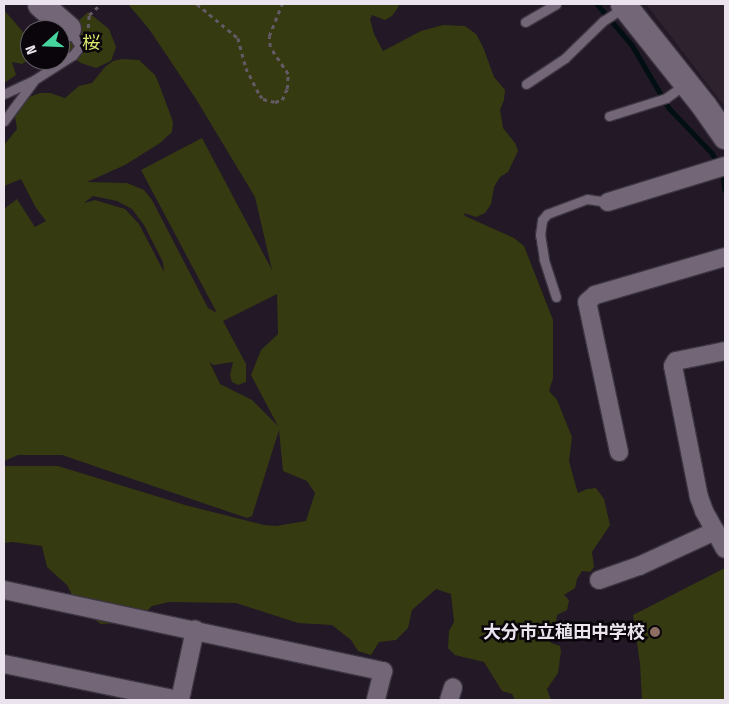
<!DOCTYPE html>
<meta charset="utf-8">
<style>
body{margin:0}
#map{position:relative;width:729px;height:704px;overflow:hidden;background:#221826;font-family:"Fira Sans Condensed","Noto Sans JP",sans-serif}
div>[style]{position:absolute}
.commercial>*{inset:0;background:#2f222f}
.green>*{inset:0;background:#353a10}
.stream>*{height:4.5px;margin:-2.25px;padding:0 2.25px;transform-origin:2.25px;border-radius:2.25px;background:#010f12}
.path>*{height:2.5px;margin-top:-1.25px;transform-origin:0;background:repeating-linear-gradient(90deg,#635a66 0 4px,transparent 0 8px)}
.roads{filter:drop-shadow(1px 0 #3c3540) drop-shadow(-1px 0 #3c3540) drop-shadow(0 1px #3c3540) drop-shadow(0 -1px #3c3540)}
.lane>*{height:9px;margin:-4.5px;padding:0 4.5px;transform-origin:4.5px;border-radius:4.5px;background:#726677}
.street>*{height:18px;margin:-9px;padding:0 9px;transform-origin:9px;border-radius:9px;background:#726677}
.secondary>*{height:25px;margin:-12.5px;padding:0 12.5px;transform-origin:12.5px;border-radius:12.5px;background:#726677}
.dots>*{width:14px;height:14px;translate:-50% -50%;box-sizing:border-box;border:2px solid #09050b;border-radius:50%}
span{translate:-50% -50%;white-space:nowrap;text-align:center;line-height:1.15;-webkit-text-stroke:5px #09050b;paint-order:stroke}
.park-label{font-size:18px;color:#dbe96c}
.poi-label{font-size:18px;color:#ebe4ee;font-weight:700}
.right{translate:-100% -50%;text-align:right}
.frame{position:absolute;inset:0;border:5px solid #ebe4ee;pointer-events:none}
.north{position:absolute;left:20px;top:20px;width:50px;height:50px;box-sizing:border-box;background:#09050b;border:1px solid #635e66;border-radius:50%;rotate:250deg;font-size:14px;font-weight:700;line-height:20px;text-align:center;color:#ebe4ee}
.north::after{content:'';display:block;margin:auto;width:18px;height:22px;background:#46d49e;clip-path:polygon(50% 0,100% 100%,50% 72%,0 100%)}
</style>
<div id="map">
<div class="commercial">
<div style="clip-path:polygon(646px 4px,725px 4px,725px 107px)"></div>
</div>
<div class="green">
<div style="clip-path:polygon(evenodd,128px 4px,397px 4px,399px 6px,392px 16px,385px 20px,372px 15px,370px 19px,374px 34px,383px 51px,421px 31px,443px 25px,465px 26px,476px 34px,483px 47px,494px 77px,505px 90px,504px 100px,500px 110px,503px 128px,515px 143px,518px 151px,508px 172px,500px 177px,494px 187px,491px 204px,485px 213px,476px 217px,464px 213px,465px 216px,514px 238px,524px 246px,553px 320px,553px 378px,549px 391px,557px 400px,572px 437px,569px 461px,575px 483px,578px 493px,587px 489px,596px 488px,604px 499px,610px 525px,592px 552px,594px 567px,590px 572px,582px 571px,577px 579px,575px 588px,564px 595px,569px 600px,567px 610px,557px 615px,555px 630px,548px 637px,551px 643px,560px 646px,561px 652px,558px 673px,547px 689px,551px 700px,515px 700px,512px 694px,502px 691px,484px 662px,455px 655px,448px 648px,449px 631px,454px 622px,451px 594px,436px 589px,412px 610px,408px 628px,396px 640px,379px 642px,371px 655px,358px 651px,351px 640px,332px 625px,298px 623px,236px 603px,169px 602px,152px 606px,135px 622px,101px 624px,80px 610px,67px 585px,47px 567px,42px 546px,13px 542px,4px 543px,4px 466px,58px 466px,185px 505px,264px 525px,276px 526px,306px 521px,315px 493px,307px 481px,283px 471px,279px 430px,252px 516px,247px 518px,62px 455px,18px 455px,4px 461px,4px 209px,17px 199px,35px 227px,46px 221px,36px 208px,21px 179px,4px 186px,4px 145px,17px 129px,15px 116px,27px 98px,40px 93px,50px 93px,65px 98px,79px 86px,92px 83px,105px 67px,113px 61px,122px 59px,139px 60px,155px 75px,159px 84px,173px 122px,172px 132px,160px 143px,125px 165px,87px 182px,127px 183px,144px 190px,152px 200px,208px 308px,217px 313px,141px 170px,202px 138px,272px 270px,255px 197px,196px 99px,149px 29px,128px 4px,93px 196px,117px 201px,132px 209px,144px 225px,163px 262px,164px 272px,139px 224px,125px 209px,95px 200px,84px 203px,93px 196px,128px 4px,277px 294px,278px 334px,261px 350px,251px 375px,278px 426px,252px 400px,220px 384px,209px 361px,213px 365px,233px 362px,230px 375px,232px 382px,238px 385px,246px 382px,246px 364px,223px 321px,277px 294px)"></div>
<div style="clip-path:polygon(4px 10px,30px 40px,30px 59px,22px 64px,12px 62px,16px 75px,4px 83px)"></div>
<div style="clip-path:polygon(88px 12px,109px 29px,116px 47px,111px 61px,96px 68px,81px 63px,75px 59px,69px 52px,67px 37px,75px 24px)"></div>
<div style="clip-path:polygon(725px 568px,725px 700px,642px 700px,640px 664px,633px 615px)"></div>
</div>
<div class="stream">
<div style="left:597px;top:4px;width:54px;rotate:49.5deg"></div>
<div style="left:632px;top:45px;width:73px;rotate:59.6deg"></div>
<div style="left:669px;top:108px;width:62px;rotate:46.3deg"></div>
<div style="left:712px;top:153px;width:14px;rotate:60deg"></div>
<div style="left:723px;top:172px;width:18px;rotate:84deg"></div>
</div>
<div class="path">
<div style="left:197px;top:4px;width:53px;rotate:39.7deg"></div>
<div style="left:238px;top:38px;width:31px;rotate:75deg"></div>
<div style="left:246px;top:68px;width:30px;rotate:63deg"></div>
<div style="left:260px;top:95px;width:5px;rotate:53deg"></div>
<div style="left:263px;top:99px;width:12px;rotate:14deg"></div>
<div style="left:275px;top:102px;width:7px;rotate:-16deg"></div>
<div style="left:282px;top:100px;width:12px;rotate:-66deg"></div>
<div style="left:287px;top:89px;width:15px;rotate:-86deg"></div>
<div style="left:288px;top:74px;width:32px;rotate:-124deg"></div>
<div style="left:270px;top:47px;width:11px;rotate:-95deg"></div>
<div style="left:269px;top:36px;width:35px;rotate:-68deg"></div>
<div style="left:88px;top:28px;width:13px;rotate:-86deg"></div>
<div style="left:89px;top:15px;width:16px;rotate:-43deg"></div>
</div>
<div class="roads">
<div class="lane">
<div style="left:525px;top:22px;width:36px;rotate:-30deg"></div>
<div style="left:526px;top:84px;width:47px;rotate:-33.7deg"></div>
<div style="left:565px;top:58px;width:53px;rotate:-44.2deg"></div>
<div style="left:603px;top:21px;width:24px;rotate:-33deg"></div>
<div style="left:4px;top:94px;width:33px;rotate:-25deg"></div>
<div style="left:34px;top:80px;width:46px;rotate:-32.7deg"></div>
<div style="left:73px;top:55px;width:11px;rotate:-52deg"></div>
<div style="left:80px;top:46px;width:22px;rotate:-124deg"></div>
<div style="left:609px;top:116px;width:60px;rotate:-17.5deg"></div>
<div style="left:666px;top:98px;width:22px;rotate:-36deg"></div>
<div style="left:4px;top:121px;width:49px;rotate:-53.4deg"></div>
<div style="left:556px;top:297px;width:40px;rotate:-108deg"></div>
<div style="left:544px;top:259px;width:24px;rotate:-99deg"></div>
<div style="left:540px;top:235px;width:15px;rotate:-82deg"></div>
<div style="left:542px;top:220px;width:8px;rotate:-50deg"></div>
<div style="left:547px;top:214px;width:43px;rotate:-20.6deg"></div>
<div style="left:587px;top:199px;width:21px;rotate:8deg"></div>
</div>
<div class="street">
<div style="left:608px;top:202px;width:122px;rotate:-17.1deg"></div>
<div style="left:725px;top:351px;width:50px;rotate:168.5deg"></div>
<div style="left:676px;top:361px;width:6px;rotate:121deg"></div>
<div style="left:673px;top:366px;width:134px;rotate:78.8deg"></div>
<div style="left:699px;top:497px;width:15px;rotate:70deg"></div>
<div style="left:704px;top:511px;width:43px;rotate:61.1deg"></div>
<div style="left:619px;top:452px;width:153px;rotate:-102deg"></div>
<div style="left:587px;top:302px;width:11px;rotate:-41deg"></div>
<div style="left:595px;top:295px;width:135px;rotate:-16.3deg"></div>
<div style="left:599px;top:580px;width:42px;rotate:-19.3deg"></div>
<div style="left:639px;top:566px;width:84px;rotate:-24.7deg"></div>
<div style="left:4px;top:590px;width:388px;rotate:12.1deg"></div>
<div style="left:383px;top:671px;width:30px;rotate:104deg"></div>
<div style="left:4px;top:664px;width:178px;rotate:11.7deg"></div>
<div style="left:180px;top:700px;width:72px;rotate:-77.9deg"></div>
<div style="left:449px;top:700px;width:13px;rotate:-72deg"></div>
</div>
<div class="secondary">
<div style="left:40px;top:4px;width:37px;rotate:41deg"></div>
<div style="left:623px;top:4px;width:130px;rotate:51.5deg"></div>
<div style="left:704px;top:106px;width:37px;rotate:55deg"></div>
</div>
</div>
<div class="dots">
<div style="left:655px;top:632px;background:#8d6e63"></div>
</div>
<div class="park-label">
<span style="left:91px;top:43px">桜</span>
</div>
<div class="poi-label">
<span class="right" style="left:645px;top:632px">大分市立稙田中学校</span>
</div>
<div class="frame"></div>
<div class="north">N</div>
</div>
